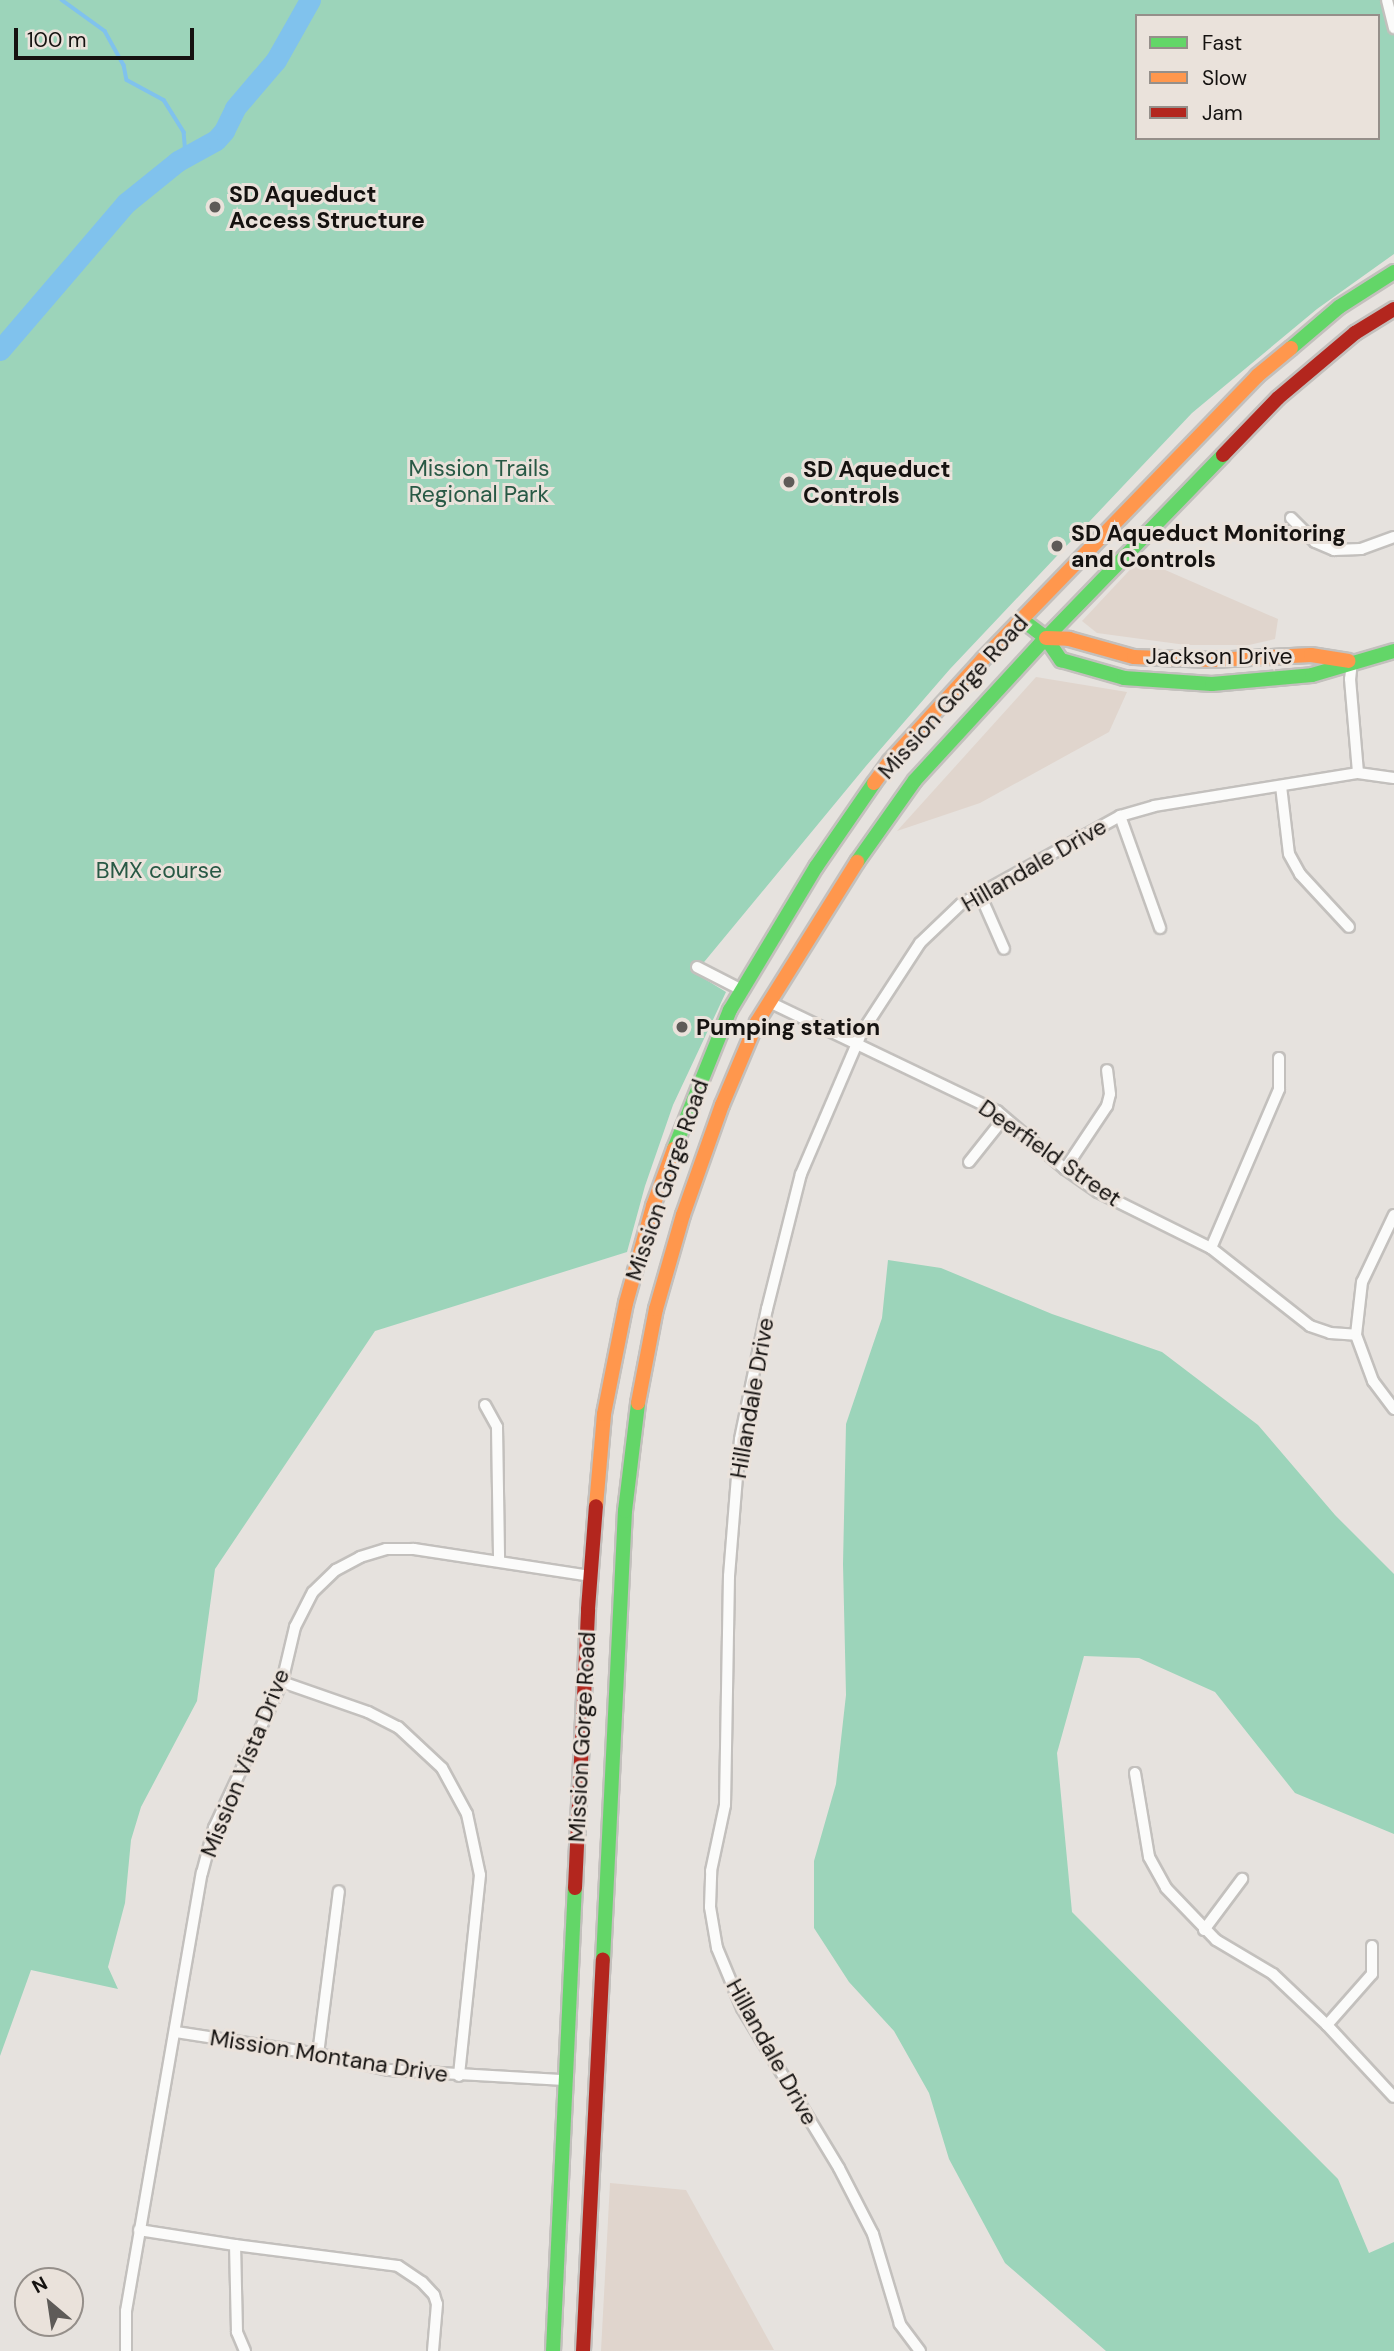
<!DOCTYPE html>
<style>
body{margin:0}
#map{position:relative;width:1394px;height:2351px;overflow:hidden;background:#e6e2de;font-family:"DM Sans",sans-serif}
div>[style]{position:absolute}
.built>*{inset:0;background:#e0d5cd}
.green>*{inset:0;background:#9cd4ba}
.stream>*{height:3.5px;margin:-1.75px;padding:0 1.75px;transform-origin:1.75px;border-radius:1.75px;background:#80c2ed}
.river>*{height:21px;margin:-10.5px;padding:0 10.5px;transform-origin:10.5px;border-radius:10.5px;background:#80c2ed}
.roads{filter:drop-shadow(2px 0 #c3c0bd) drop-shadow(-2px 0 #c3c0bd) drop-shadow(0 2px #c3c0bd) drop-shadow(0 -2px #c3c0bd)}
.street>*{height:10px;margin:-5px;padding:0 5px;transform-origin:5px;border-radius:5px;background:#fbfbfa}
.fast>*{height:14px;margin:-7px;padding:0 7px;transform-origin:7px;border-radius:7px;background:#63d668}
.slow>*{height:14px;margin:-7px;padding:0 7px;transform-origin:7px;border-radius:7px;background:#ff974d}
.jam>*{height:14px;margin:-7px;padding:0 7px;transform-origin:7px;border-radius:7px;background:#b3261e}
.dots>*{width:19px;height:19px;translate:-50% -50%;box-sizing:border-box;border:4px solid #eae2db;border-radius:50%}
span{translate:-50% -50%;white-space:nowrap;text-align:center;line-height:1.15;-webkit-text-stroke:6px #eae2db;paint-order:stroke}
.poi-label{font-size:23px;color:#151210;font-weight:700}
.left{translate:0 -50%;text-align:left}
.park-label{font-size:23px;color:#285945}
.street-label{font-size:23px;color:#151210}
.legend{position:absolute;left:1135px;top:14px;width:245px;height:126px;box-sizing:border-box;background:#eae2db;border:2px solid #958f8a;margin:0;padding:9px 12px;list-style:none;font-size:21px;color:#151210}
.legend li{display:flex;align-items:center;gap:14px;height:35px}
.legend b{width:35px;border:2px solid #958f8a}
.north{position:absolute;left:14px;top:2267px;width:70px;height:70px;box-sizing:border-box;background:#eae2db;border:2px solid #958f8a;border-radius:50%;rotate:331deg;font-size:19px;font-weight:700;line-height:28px;text-align:center;color:#151210}
.north::after{content:'';display:block;margin:auto;width:24px;height:32px;background:#5e5b58;clip-path:polygon(50% 0,100% 100%,50% 72%,0 100%)}
.scale{position:absolute;left:14px;top:28px;width:180px;height:32px;box-sizing:border-box;border:4px solid #151210;border-top:0;padding-left:9px;font-size:21px;line-height:24px;white-space:nowrap;color:#151210;-webkit-text-stroke:5px #eae2db;paint-order:stroke}
</style>
<div id="map">
<div class="built">
<div style="clip-path:polygon(1140px 559px,1278px 619px,1275px 639px,1249px 645px,1186px 645px,1097px 633px,1082px 621px)"></div>
<div style="clip-path:polygon(1036px 677px,1127px 692px,1109px 732px,980px 803px,897px 831px)"></div>
<div style="clip-path:polygon(610px 2183px,686px 2190px,774px 2350px,601px 2351px)"></div>
</div>
<div class="green">
<div style="clip-path:polygon(evenodd,0 0,1394px 0,1394px 254px,1317px 309px,1192px 413px,950px 669px,866px 766px,695px 973px,726px 992px,673px 1105px,645px 1186px,627px 1252px,375px 1331px,215px 1569px,197px 1701px,141px 1807px,131px 1840px,125px 1903px,108px 1967px,118px 1989px,31px 1970px,0 2056px,0 0,1137px 16px,1378px 16px,1378px 138px,1137px 138px,1137px 16px)"></div>
<div style="clip-path:polygon(888px 1260px,941px 1268px,1052px 1314px,1162px 1352px,1258px 1425px,1335px 1515px,1394px 1574px,1394px 1834px,1295px 1793px,1215px 1692px,1139px 1658px,1084px 1656px,1057px 1753px,1072px 1912px,1338px 2179px,1369px 2253px,1394px 2242px,1394px 2351px,1106px 2351px,1005px 2263px,949px 2159px,929px 2093px,894px 2031px,849px 1982px,814px 1928px,814px 1861px,836px 1784px,846px 1695px,843px 1564px,846px 1424px,882px 1318px)"></div>
</div>
<div class="stream">
<div style="left:62px;top:0;width:53px;rotate:35.8deg"></div>
<div style="left:105px;top:31px;width:39px;rotate:61deg"></div>
<div style="left:124px;top:65px;width:15px;rotate:79deg"></div>
<div style="left:127px;top:80px;width:42px;rotate:28.4deg"></div>
<div style="left:164px;top:100px;width:38px;rotate:58deg"></div>
<div style="left:184px;top:132px;width:24px;rotate:85deg"></div>
</div>
<div class="river">
<div style="left:0;top:350px;width:194px;rotate:-49.4deg"></div>
<div style="left:126px;top:203px;width:67px;rotate:-38.9deg"></div>
<div style="left:178px;top:161px;width:43px;rotate:-28.9deg"></div>
<div style="left:216px;top:140px;width:12px;rotate:-48deg"></div>
<div style="left:224px;top:131px;width:25px;rotate:-64deg"></div>
<div style="left:235px;top:108px;width:63px;rotate:-49.5deg"></div>
<div style="left:276px;top:60px;width:69px;rotate:-60.5deg"></div>
</div>
<div class="roads">
<div class="street">
<div style="left:1387px;top:0;width:29px;rotate:76deg"></div>
<div style="left:1291px;top:518px;width:34px;rotate:45deg"></div>
<div style="left:1315px;top:542px;width:21px;rotate:23deg"></div>
<div style="left:1334px;top:550px;width:27px;rotate:-2deg"></div>
<div style="left:1361px;top:549px;width:35px;rotate:-20deg"></div>
<div style="left:1352px;top:661px;width:18px;rotate:96deg"></div>
<div style="left:1350px;top:679px;width:94px;rotate:85.1deg"></div>
<div style="left:1281px;top:786px;width:68px;rotate:83.3deg"></div>
<div style="left:1289px;top:854px;width:23px;rotate:61deg"></div>
<div style="left:1300px;top:874px;width:72px;rotate:47.2deg"></div>
<div style="left:1120px;top:816px;width:119px;rotate:70.3deg"></div>
<div style="left:979px;top:892px;width:62px;rotate:66.3deg"></div>
<div style="left:697px;top:967px;width:51px;rotate:27.1deg"></div>
<div style="left:769px;top:1002px;width:253px;rotate:25.6deg"></div>
<div style="left:997px;top:1111px;width:89px;rotate:40.5deg"></div>
<div style="left:1065px;top:1169px;width:40px;rotate:34.9deg"></div>
<div style="left:1098px;top:1192px;width:126px;rotate:26.4deg"></div>
<div style="left:1211px;top:1248px;width:126px;rotate:38.2deg"></div>
<div style="left:1310px;top:1326px;width:21px;rotate:19deg"></div>
<div style="left:1330px;top:1333px;width:26px;rotate:4deg"></div>
<div style="left:969px;top:1162px;width:56px;rotate:-51.5deg"></div>
<div style="left:1065px;top:1169px;width:76px;rotate:-56.3deg"></div>
<div style="left:1107px;top:1106px;width:12px;rotate:-76deg"></div>
<div style="left:1110px;top:1094px;width:24px;rotate:-97deg"></div>
<div style="left:1394px;top:1215px;width:74px;rotate:115.5deg"></div>
<div style="left:1362px;top:1282px;width:53px;rotate:96.5deg"></div>
<div style="left:1356px;top:1335px;width:49px;rotate:69.7deg"></div>
<div style="left:1373px;top:1381px;width:35px;rotate:53deg"></div>
<div style="left:1211px;top:1248px;width:173px;rotate:-66.8deg"></div>
<div style="left:1279px;top:1089px;width:31px;rotate:-90deg"></div>
<div style="left:485px;top:1405px;width:25px;rotate:61deg"></div>
<div style="left:497px;top:1427px;width:134px;rotate:89.1deg"></div>
<div style="left:282px;top:1682px;width:91px;rotate:19.2deg"></div>
<div style="left:368px;top:1712px;width:34px;rotate:27deg"></div>
<div style="left:398px;top:1727px;width:60px;rotate:43deg"></div>
<div style="left:442px;top:1768px;width:52px;rotate:61.5deg"></div>
<div style="left:467px;top:1814px;width:62px;rotate:78deg"></div>
<div style="left:480px;top:1875px;width:202px;rotate:96deg"></div>
<div style="left:1135px;top:1773px;width:85px;rotate:80.5deg"></div>
<div style="left:1149px;top:1857px;width:35px;rotate:61deg"></div>
<div style="left:1166px;top:1888px;width:72px;rotate:46.1deg"></div>
<div style="left:1216px;top:1940px;width:66px;rotate:30.8deg"></div>
<div style="left:1273px;top:1974px;width:74px;rotate:43.4deg"></div>
<div style="left:1327px;top:2025px;width:98px;rotate:47.1deg"></div>
<div style="left:1204px;top:1930px;width:64px;rotate:-53.3deg"></div>
<div style="left:1327px;top:2025px;width:68px;rotate:-48.6deg"></div>
<div style="left:1372px;top:1974px;width:28px;rotate:-90deg"></div>
<div style="left:176px;top:2032px;width:144px;rotate:8.8deg"></div>
<div style="left:318px;top:2054px;width:73px;rotate:12.7deg"></div>
<div style="left:389px;top:2070px;width:176px;rotate:3.3deg"></div>
<div style="left:318px;top:2054px;width:164px;rotate:-82.7deg"></div>
<div style="left:139px;top:2230px;width:97px;rotate:8.9deg"></div>
<div style="left:126px;top:2351px;width:40px;rotate:-90deg"></div>
<div style="left:126px;top:2311px;width:445px;rotate:-80.2deg"></div>
<div style="left:202px;top:1873px;width:47px;rotate:-75.1deg"></div>
<div style="left:214px;top:1828px;width:161px;rotate:-65deg"></div>
<div style="left:282px;top:1682px;width:57px;rotate:-76.7deg"></div>
<div style="left:295px;top:1627px;width:39px;rotate:-63deg"></div>
<div style="left:313px;top:1592px;width:32px;rotate:-44deg"></div>
<div style="left:336px;top:1570px;width:27px;rotate:-28deg"></div>
<div style="left:360px;top:1557px;width:27px;rotate:-17deg"></div>
<div style="left:386px;top:1549px;width:28px"></div>
<div style="left:414px;top:1549px;width:178px;rotate:8.7deg"></div>
<div style="left:245px;top:2351px;width:21px;rotate:-113deg"></div>
<div style="left:237px;top:2332px;width:87px;rotate:-91.3deg"></div>
<div style="left:235px;top:2245px;width:164px;rotate:7.3deg"></div>
<div style="left:398px;top:2266px;width:29px;rotate:34deg"></div>
<div style="left:422px;top:2282px;width:18px;rotate:47deg"></div>
<div style="left:434px;top:2295px;width:9px;rotate:72deg"></div>
<div style="left:437px;top:2304px;width:47px;rotate:94.9deg"></div>
<div style="left:920px;top:2351px;width:34px;rotate:-127deg"></div>
<div style="left:900px;top:2324px;width:94px;rotate:-106.7deg"></div>
<div style="left:873px;top:2234px;width:74px;rotate:-117.3deg"></div>
<div style="left:839px;top:2168px;width:187px;rotate:-121.2deg"></div>
<div style="left:742px;top:2008px;width:65px;rotate:-112.6deg"></div>
<div style="left:717px;top:1948px;width:42px;rotate:-99.7deg"></div>
<div style="left:710px;top:1907px;width:36px;rotate:-88deg"></div>
<div style="left:711px;top:1871px;width:67px;rotate:-78deg"></div>
<div style="left:725px;top:1805px;width:229px;rotate:-89deg"></div>
<div style="left:729px;top:1576px;width:137px;rotate:-85.4deg"></div>
<div style="left:740px;top:1439px;width:133px;rotate:-78.3deg"></div>
<div style="left:767px;top:1309px;width:139px;rotate:-75.9deg"></div>
<div style="left:801px;top:1174px;width:155px;rotate:-66.8deg"></div>
<div style="left:862px;top:1032px;width:106px;rotate:-56.9deg"></div>
<div style="left:920px;top:943px;width:57px;rotate:-43.6deg"></div>
<div style="left:961px;top:904px;width:182px;rotate:-29deg"></div>
<div style="left:1120px;top:816px;width:35px;rotate:-16deg"></div>
<div style="left:1154px;top:806px;width:207px;rotate:-9.2deg"></div>
<div style="left:1358px;top:773px;width:36px;rotate:8deg"></div>
</div>
<div class="fast">
<div style="left:1291px;top:348px;width:63px;rotate:-40.5deg"></div>
<div style="left:1339px;top:307px;width:65px;rotate:-32.5deg"></div>
<div style="left:1021px;top:619px;width:31px;rotate:37deg"></div>
<div style="left:1046px;top:638px;width:27px;rotate:56deg"></div>
<div style="left:1061px;top:660px;width:66px;rotate:15.9deg"></div>
<div style="left:1124px;top:678px;width:88px;rotate:3.9deg"></div>
<div style="left:1212px;top:684px;width:100px;rotate:-5.1deg"></div>
<div style="left:1312px;top:675px;width:85px;rotate:-16.3deg"></div>
<div style="left:857px;top:862px;width:100px;rotate:-54.7deg"></div>
<div style="left:915px;top:780px;width:185px;rotate:-47.4deg"></div>
<div style="left:1040px;top:644px;width:263px;rotate:-45.9deg"></div>
<div style="left:674px;top:1149px;width:150px;rotate:-68.1deg"></div>
<div style="left:730px;top:1010px;width:167px;rotate:-59deg"></div>
<div style="left:816px;top:867px;width:102px;rotate:-55.4deg"></div>
<div style="left:603px;top:1960px;width:450px;rotate:-87.2deg"></div>
<div style="left:625px;top:1511px;width:109px;rotate:-83.1deg"></div>
<div style="left:553px;top:2351px;width:464px;rotate:-87.3deg"></div>
</div>
<div class="slow">
<div style="left:1046px;top:638px;width:23px;rotate:2deg"></div>
<div style="left:1069px;top:639px;width:67px;rotate:15.5deg"></div>
<div style="left:1134px;top:657px;width:78px;rotate:2.2deg"></div>
<div style="left:1212px;top:660px;width:99px;rotate:-2.9deg"></div>
<div style="left:1311px;top:655px;width:38px;rotate:9deg"></div>
<div style="left:874px;top:783px;width:27px;rotate:-54deg"></div>
<div style="left:890px;top:761px;width:138px;rotate:-47.6deg"></div>
<div style="left:983px;top:659px;width:394px;rotate:-45.9deg"></div>
<div style="left:1257px;top:376px;width:44px;rotate:-39.5deg"></div>
<div style="left:638px;top:1403px;width:96px;rotate:-79.2deg"></div>
<div style="left:656px;top:1309px;width:98px;rotate:-74deg"></div>
<div style="left:683px;top:1215px;width:117px;rotate:-70.5deg"></div>
<div style="left:722px;top:1105px;width:90px;rotate:-67.1deg"></div>
<div style="left:757px;top:1022px;width:189px;rotate:-58deg"></div>
<div style="left:596px;top:1506px;width:92px;rotate:-85deg"></div>
<div style="left:604px;top:1414px;width:113px;rotate:-78.8deg"></div>
<div style="left:626px;top:1303px;width:101px;rotate:-74.4deg"></div>
<div style="left:653px;top:1206px;width:61px;rotate:-69.8deg"></div>
</div>
<div class="jam">
<div style="left:1223px;top:455px;width:79px;rotate:-46deg"></div>
<div style="left:1278px;top:398px;width:101px;rotate:-40.2deg"></div>
<div style="left:1355px;top:333px;width:46px;rotate:-31.6deg"></div>
<div style="left:575px;top:1888px;width:279px;rotate:-87.3deg"></div>
<div style="left:588px;top:1609px;width:103px;rotate:-85.6deg"></div>
<div style="left:583px;top:2351px;width:392px;rotate:-87.1deg"></div>
</div>
</div>
<div class="dots">
<div style="left:215px;top:207px;background:#5e5b58"></div>
<div style="left:789px;top:482px;background:#5e5b58"></div>
<div style="left:1057px;top:546px;background:#5e5b58"></div>
<div style="left:682px;top:1027px;background:#5e5b58"></div>
</div>
<div class="poi-label">
<span class="left" style="left:229px;top:207px">SD Aqueduct<br>Access Structure</span>
<span class="left" style="left:803px;top:482px">SD Aqueduct<br>Controls</span>
<span class="left" style="left:1071px;top:546px">SD Aqueduct Monitoring<br>and Controls</span>
<span class="left" style="left:696px;top:1027px">Pumping station</span>
</div>
<div class="park-label">
<span style="left:479px;top:481px">Mission Trails<br>Regional Park</span>
<span style="left:159px;top:870px">BMX course</span>
</div>
<div class="street-label">
<span style="left:1219px;top:656px">Jackson Drive</span>
<span style="left:953px;top:697px;rotate:-48deg">Mission Gorge Road</span>
<span style="left:1034px;top:865px;rotate:-30deg">Hillandale Drive</span>
<span style="left:1050px;top:1153px;rotate:35deg">Deerfield Street</span>
<span style="left:667px;top:1180px;rotate:-71deg">Mission Gorge Road</span>
<span style="left:752px;top:1398px;rotate:-80deg">Hillandale Drive</span>
<span style="left:582px;top:1737px;rotate:-87deg">Mission Gorge Road</span>
<span style="left:245px;top:1763px;rotate:-68deg">Mission Vista Drive</span>
<span style="left:772px;top:2052px;rotate:61deg">Hillandale Drive</span>
<span style="left:329px;top:2056px;rotate:9deg">Mission Montana Drive</span>
</div>
<ul class="legend">
<li><b style="height:9px;background:#63d668"></b>Fast</li>
<li><b style="height:9px;background:#ff974d"></b>Slow</li>
<li><b style="height:9px;background:#b3261e"></b>Jam</li>
</ul>
<div class="north">N</div>
<div class="scale">100 m</div>
</div>
